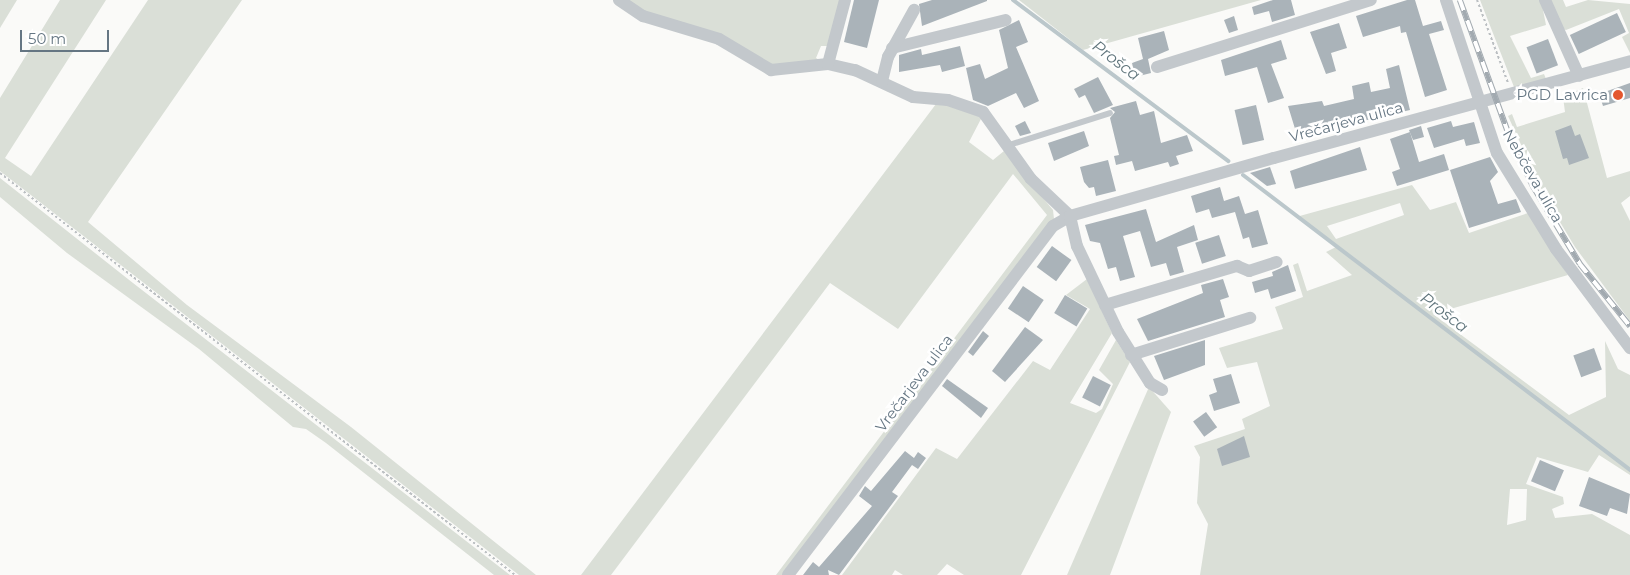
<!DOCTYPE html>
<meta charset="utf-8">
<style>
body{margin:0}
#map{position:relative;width:1630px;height:575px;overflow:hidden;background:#fafaf8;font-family:Montserrat,sans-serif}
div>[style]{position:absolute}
.green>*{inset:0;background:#dadfd7}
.stream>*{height:4px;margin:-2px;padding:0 2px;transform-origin:2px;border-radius:2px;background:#bbc7cb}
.building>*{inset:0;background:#aab3b9;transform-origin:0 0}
.path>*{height:2px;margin-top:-1px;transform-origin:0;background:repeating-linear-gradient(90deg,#bbbfc2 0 2.5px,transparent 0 5px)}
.lane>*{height:6px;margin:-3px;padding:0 3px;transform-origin:3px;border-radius:3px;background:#c3c8cc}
.street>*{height:12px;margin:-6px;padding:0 6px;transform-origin:6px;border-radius:6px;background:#c3c8cc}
.rail>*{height:5.5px;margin-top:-2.75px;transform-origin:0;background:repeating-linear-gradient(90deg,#fff 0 11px,#a2aab0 0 22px);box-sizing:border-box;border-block:1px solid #a2aab0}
.dots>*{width:14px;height:14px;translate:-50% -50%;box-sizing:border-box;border:2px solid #fff;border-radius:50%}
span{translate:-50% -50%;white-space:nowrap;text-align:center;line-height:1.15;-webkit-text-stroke:5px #fff;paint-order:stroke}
.poi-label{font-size:15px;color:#657683}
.right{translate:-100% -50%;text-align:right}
.street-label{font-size:15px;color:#657683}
.water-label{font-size:16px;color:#60757c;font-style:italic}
.scale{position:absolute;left:20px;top:30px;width:89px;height:22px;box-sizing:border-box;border:2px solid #657683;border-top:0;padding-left:6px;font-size:15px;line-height:18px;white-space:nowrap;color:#657683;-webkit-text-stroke:4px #fff;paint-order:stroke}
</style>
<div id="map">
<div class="green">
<div style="clip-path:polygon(0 0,17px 0,0 28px)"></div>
<div style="clip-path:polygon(60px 0,106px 0,5px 158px,31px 176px,148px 0,242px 0,88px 222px,187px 305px,351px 427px,536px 575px,519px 575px,0 171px,0 98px)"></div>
<div style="clip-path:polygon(623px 0,841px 0,829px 46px,821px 46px,816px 58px,821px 61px,778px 68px,644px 13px)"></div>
<div style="clip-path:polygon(1019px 0,1261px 0,1083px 50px)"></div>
<div style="clip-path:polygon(1480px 0,1541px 0,1546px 25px,1510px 36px,1531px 78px,1544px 74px,1546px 79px,1514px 87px)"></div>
<div style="clip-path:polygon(1548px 0,1563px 0,1566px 7px,1588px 0,1630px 4px,1630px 53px,1622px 37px,1629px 33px,1619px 9px,1566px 30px,1560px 28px)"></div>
<div style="clip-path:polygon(1583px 88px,1607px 178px,1630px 171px,1630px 196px,1621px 203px,1630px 221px,1630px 321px,1575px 247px,1545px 197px,1508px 116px,1512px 114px,1517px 127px,1565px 112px,1563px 97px)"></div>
<div style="clip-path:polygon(936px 104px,956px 105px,982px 117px,969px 142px,993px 160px,1004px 151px,1053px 210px,1054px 219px,783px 575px,776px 575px,1047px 215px,1013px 174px,898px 329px,830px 283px,611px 575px,581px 575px)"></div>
<div style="clip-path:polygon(0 178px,133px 283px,510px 575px,494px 575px,326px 443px,306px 429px,293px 427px,199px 349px,67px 253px,0 197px)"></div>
<div style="clip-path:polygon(evenodd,1412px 185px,1430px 210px,1456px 202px,1469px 233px,1528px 213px,1568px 275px,1433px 314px,1569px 415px,1606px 397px,1605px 341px,1618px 369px,1630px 375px,1630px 475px,1599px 455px,1588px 472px,1537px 457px,1526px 484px,1563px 497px,1564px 504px,1552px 509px,1555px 518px,1592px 514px,1630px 535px,1630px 575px,1200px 575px,1208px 524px,1197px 503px,1200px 457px,1194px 446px,1245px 429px,1242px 419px,1270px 406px,1257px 362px,1227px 368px,1219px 348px,1283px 329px,1275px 307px,1303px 297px,1293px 265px,1298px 263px,1307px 291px,1352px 275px,1326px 252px,1336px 247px,1296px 217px,1412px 185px,1400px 203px,1404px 215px,1336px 239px,1327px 226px,1400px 203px,1412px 185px,1510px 489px,1527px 489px,1526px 520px,1507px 525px,1510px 489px)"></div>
<div style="clip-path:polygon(1087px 279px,1112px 333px,1070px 403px,1096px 413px,1102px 409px,1113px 384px,1099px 370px,1116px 340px,1130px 362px,1021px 575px,964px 575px,947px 564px,937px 575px,903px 575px,895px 570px,892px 575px,842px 575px,936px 448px,957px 459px,1033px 361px,1050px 370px,1090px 309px,1066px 295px)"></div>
<div style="clip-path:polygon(1149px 387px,1171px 412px,1110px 575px,1067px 575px)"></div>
</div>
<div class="stream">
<div style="left:1013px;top:0;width:269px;rotate:36.8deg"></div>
<div style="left:1243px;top:175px;width:487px;rotate:37.3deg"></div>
</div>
<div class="building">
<div style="clip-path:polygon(854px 0,879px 0,867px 48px,844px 42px)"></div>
<div style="clip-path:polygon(932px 0,987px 0,987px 1px,922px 26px,919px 4px)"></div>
<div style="clip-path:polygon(1273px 0,1291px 0,1295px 15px,1272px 22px,1269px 11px,1254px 15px,1252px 7px)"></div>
<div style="clip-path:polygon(1407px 0,1415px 0,1423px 26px,1441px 21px,1444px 30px,1429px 34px,1447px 90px,1425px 97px,1406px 32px,1401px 33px,1400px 26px,1363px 37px,1356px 16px)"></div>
<div style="left:1617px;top:13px;width:21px;height:52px;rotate:65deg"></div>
<div style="clip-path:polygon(1234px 16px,1238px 30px,1229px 33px,1224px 20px)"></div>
<div style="clip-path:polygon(1019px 20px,1028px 42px,1016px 47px,1039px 101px,1024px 108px,1016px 93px,988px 106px,973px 100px,966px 68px,980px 64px,985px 79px,1008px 68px,999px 30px)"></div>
<div style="clip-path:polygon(1339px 23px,1347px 48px,1331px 53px,1336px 71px,1326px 74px,1310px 32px)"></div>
<div style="clip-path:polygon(1164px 31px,1169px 50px,1148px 59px,1151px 73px,1135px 77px,1132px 63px,1143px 59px,1138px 38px)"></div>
<div style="left:1548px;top:39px;width:28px;height:23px;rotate:69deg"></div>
<div style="clip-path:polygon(1281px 40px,1287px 59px,1271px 64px,1284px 98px,1268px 103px,1257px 67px,1225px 76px,1221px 60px)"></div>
<div style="clip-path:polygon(960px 46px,965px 66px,942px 72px,940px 65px,899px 72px,899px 55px,921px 49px,922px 55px)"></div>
<div style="clip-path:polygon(1399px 65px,1410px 110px,1346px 125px,1344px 118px,1296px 132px,1288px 106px,1322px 101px,1324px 106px,1354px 99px,1352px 86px,1369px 82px,1371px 92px,1390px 88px,1386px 69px)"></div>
<div style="clip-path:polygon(1098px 77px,1113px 105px,1094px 113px,1085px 95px,1079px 98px,1074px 89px)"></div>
<div style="clip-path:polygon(1630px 83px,1630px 98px,1603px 106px,1599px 94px)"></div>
<div style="clip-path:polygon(1136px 101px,1140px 115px,1154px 111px,1161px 143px,1187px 135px,1193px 151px,1176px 156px,1179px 164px,1170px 167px,1168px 162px,1135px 171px,1132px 161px,1116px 165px,1114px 156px,1119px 155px,1110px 118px,1115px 112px,1110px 108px)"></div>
<div style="left:1256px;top:105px;width:36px;height:22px;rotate:77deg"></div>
<div style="clip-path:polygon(1025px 121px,1031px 133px,1020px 136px,1015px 126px)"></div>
<div style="clip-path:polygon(1451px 121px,1453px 127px,1474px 122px,1480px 143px,1466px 146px,1464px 139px,1434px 148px,1427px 128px)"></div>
<div style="clip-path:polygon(1571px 125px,1575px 136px,1580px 134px,1589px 158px,1569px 165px,1567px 158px,1563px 159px,1555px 131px)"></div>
<div style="clip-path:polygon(1421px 126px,1424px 137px,1413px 140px,1409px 130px)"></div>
<div style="clip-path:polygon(1084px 131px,1089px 146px,1054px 161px,1048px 143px)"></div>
<div style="clip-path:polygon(1410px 132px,1419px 162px,1444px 154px,1449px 170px,1397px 186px,1392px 172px,1400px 169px,1390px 139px)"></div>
<div style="clip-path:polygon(1360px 147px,1367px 170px,1295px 189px,1290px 171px)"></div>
<div style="clip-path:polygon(1490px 157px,1498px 172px,1490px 181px,1498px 204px,1516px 199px,1521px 212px,1469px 228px,1450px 170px)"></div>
<div style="clip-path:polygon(1108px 160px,1116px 191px,1096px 196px,1094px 187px,1089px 188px,1084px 182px,1080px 167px)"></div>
<div style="clip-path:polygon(1270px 167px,1276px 184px,1267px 186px,1250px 173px)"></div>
<div style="clip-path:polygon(1220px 187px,1224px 201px,1239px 196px,1245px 214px,1258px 210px,1268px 244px,1252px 248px,1249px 237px,1243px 239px,1235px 212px,1212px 218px,1209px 209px,1196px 213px,1191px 196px)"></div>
<div style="clip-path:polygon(1146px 209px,1156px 242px,1194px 225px,1198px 240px,1177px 247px,1184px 272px,1170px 276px,1166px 263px,1151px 267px,1140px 231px,1123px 236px,1135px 277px,1120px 281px,1116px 267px,1108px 269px,1100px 243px,1090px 241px,1085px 225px)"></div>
<div style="left:1219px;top:235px;width:22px;height:25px;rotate:72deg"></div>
<div style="left:1052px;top:246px;width:24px;height:26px;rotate:36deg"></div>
<div style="clip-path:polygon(1288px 265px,1296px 291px,1271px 299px,1268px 289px,1255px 293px,1252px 282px,1273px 276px,1272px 272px)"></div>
<div style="clip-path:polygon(1223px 279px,1229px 297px,1220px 300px,1225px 317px,1148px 341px,1137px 319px,1203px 293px,1201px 285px)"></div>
<div style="left:1023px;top:286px;width:25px;height:27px;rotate:34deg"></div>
<div style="left:1065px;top:295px;width:26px;height:21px;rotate:31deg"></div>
<div style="clip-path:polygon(1025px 327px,1043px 340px,1005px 382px,992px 371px)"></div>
<div style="clip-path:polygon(983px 331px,989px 336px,973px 356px,968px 352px)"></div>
<div style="clip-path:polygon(1205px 340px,1205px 365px,1164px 380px,1154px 356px)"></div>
<div style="left:1594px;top:348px;width:23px;height:22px;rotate:70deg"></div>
<div style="clip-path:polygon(1231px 374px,1240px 403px,1214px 411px,1209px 395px,1217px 392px,1213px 379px)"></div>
<div style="left:1093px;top:376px;width:20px;height:24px;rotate:27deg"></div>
<div style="clip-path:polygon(947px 379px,988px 408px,981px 418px,942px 386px)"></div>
<div style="left:1206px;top:412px;width:19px;height:16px;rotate:54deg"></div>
<div style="clip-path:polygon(1244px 436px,1250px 457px,1222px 466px,1217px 449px)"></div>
<div style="clip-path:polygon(905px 451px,914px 458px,918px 452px,926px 458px,918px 469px,912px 465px,892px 492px,898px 496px,839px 575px,828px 570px,829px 575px,803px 575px,813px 562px,819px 567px,872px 506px,859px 496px,865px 486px,871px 491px)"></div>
<div style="left:1540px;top:460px;width:26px;height:23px;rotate:23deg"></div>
<div style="clip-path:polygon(1589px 477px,1630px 494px,1627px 514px,1610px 508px,1607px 516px,1579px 506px)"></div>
</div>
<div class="path">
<div style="left:1477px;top:0;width:89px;rotate:69.5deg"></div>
<div style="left:0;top:173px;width:653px;rotate:37.97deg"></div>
</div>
<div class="lane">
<div style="left:1006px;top:146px;width:109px;rotate:-17.6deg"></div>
</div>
<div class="street">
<div style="left:619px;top:0;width:29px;rotate:34deg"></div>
<div style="left:643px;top:16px;width:79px;rotate:16.8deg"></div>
<div style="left:719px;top:39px;width:61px;rotate:30.8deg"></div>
<div style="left:771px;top:70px;width:57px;rotate:-6deg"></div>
<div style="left:828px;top:64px;width:28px;rotate:13deg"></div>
<div style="left:855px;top:70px;width:64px;rotate:25deg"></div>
<div style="left:913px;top:97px;width:35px;rotate:5deg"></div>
<div style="left:948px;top:100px;width:37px;rotate:19deg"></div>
<div style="left:983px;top:112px;width:82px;rotate:54.4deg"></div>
<div style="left:1031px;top:179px;width:54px;rotate:43.5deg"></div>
<div style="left:1070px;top:216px;width:31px;rotate:77deg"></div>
<div style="left:1077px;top:246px;width:95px;rotate:64.5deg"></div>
<div style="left:1118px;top:332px;width:60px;rotate:57.9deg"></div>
<div style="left:1150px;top:383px;width:14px;rotate:30deg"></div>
<div style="left:1446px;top:0;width:161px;rotate:71.6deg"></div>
<div style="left:1497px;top:153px;width:113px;rotate:58.4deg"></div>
<div style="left:1556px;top:249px;width:124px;rotate:53.2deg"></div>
<div style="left:1545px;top:0;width:83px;rotate:65.9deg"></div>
<div style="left:892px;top:48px;width:117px;rotate:-13.8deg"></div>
<div style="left:828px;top:64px;width:66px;rotate:-75.1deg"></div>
<div style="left:1157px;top:67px;width:224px;rotate:-17.4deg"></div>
<div style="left:882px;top:81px;width:25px;rotate:-76deg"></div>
<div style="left:888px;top:57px;width:54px;rotate:-61deg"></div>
<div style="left:1105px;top:305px;width:138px;rotate:-16.5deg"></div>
<div style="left:1237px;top:266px;width:13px;rotate:23deg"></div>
<div style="left:1249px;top:271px;width:29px;rotate:-18deg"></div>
<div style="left:1131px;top:355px;width:125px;rotate:-17.3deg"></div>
<div style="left:788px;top:575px;width:438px;rotate:-52.8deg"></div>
<div style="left:1053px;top:226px;width:20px;rotate:-30deg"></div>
<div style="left:1070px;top:216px;width:212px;rotate:-15.9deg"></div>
<div style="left:1274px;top:158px;width:369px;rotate:-15.2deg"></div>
</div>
<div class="rail">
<div style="left:1460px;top:0;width:149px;rotate:70deg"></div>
<div style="left:1511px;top:140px;width:51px;rotate:64.4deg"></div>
<div style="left:1533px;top:186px;width:91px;rotate:58.9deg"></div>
<div style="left:1580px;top:264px;width:80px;rotate:51.1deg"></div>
</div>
<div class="dots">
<div style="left:1618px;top:95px;background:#e4572e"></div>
</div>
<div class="poi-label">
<span class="right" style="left:1608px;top:95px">PGD Lavrica</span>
</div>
<div class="street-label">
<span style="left:1346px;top:122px;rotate:-15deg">Vrečarjeva ulica</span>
<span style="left:1533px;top:176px;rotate:60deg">Nebčeva ulica</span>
<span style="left:914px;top:383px;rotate:-53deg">Vrečarjeva ulica</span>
</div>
<div class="water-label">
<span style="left:1116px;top:61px;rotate:37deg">Prošca</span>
<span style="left:1444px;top:313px;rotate:37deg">Prošca</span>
</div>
<div class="scale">50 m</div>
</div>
